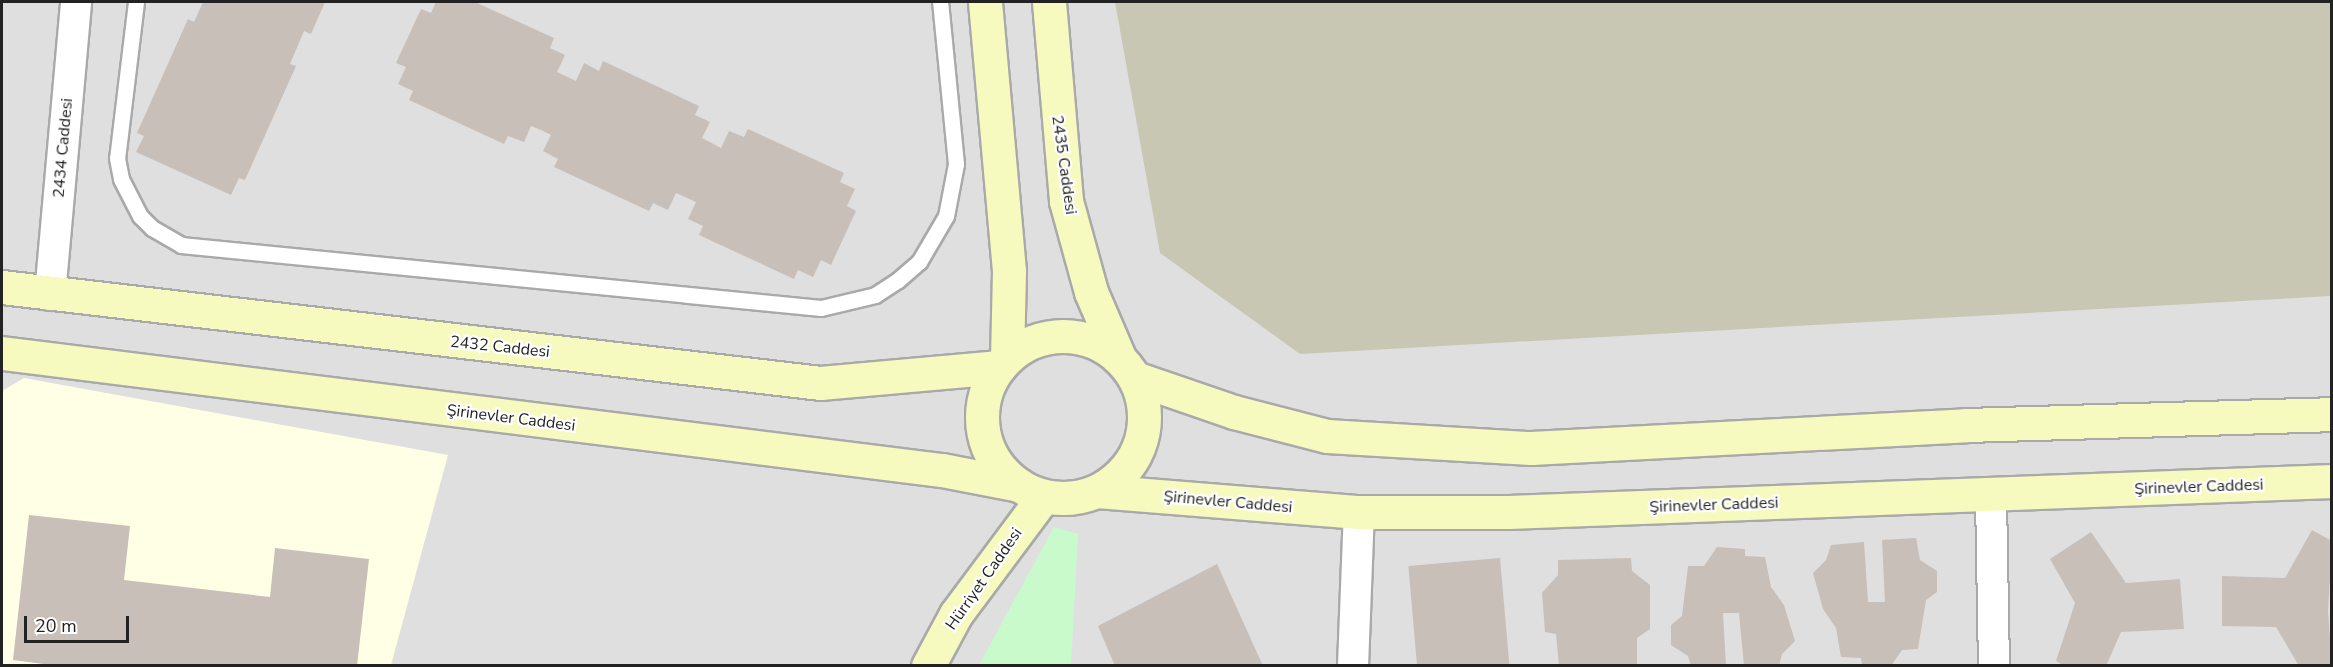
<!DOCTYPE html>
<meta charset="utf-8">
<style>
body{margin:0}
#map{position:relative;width:2333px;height:667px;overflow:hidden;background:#f2efe9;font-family:"Nunito Sans",sans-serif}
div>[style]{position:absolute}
.residential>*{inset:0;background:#e0dfdf;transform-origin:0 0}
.education>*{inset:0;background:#ffffe5}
.construction>*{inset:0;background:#c7c7b4}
.park>*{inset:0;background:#c8facc}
.building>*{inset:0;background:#c7bfb8;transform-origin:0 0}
.roads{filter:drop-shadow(2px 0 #a9a9a9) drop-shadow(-2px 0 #a9a9a9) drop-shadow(0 2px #a9a9a9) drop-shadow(0 -2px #a9a9a9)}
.lane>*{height:15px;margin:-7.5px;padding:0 7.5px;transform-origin:7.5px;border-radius:7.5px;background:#fff}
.street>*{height:30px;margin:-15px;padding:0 15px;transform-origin:15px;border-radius:15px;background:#fff}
.secondary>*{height:33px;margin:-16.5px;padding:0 16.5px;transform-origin:16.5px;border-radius:16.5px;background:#f7fabf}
.secondary>.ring{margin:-16.5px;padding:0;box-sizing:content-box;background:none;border:33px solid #f7fabf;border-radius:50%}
span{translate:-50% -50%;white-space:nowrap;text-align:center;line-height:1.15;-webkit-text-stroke:4.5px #fff;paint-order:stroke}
.street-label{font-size:16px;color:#222}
.frame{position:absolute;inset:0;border:3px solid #222;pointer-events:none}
.scale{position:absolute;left:24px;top:616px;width:105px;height:27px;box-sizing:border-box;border:3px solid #222;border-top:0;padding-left:8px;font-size:18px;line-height:21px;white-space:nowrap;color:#222;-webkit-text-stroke:4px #fff;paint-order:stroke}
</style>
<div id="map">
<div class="residential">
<div style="left:2px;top:2px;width:2329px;height:663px"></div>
</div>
<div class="education">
<div style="clip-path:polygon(24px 378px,448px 455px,391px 665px,2px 665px,2px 391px)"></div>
</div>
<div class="construction">
<div style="clip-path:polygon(1115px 2px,2331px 2px,2331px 296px,1300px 354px,1160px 253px)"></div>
</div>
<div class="park">
<div style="clip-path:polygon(1054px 527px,1078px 534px,1071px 665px,979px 665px)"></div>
</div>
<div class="building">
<div style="clip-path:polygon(203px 2px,325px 2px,311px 34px,304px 31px,290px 64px,296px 66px,245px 180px,239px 178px,231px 195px,136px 152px,144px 136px,137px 133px,188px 19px,194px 22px)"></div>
<div style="clip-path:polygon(436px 2px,475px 2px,554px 38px,550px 48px,565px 55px,557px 72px,576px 81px,584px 63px,599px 71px,603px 61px,699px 106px,695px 115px,710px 122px,702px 138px,721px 148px,729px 131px,744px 137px,748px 129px,844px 173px,840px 182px,855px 189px,847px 206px,856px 211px,831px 265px,821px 260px,813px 277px,798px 270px,794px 279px,699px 235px,703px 226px,688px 219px,696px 202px,676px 193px,668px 210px,653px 203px,649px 211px,554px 167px,558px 159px,543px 151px,551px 135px,541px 130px,531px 126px,524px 142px,508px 136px,504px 144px,409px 100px,413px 91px,398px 84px,406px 67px,396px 63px,421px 9px,431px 13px)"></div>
<div style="clip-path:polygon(29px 515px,130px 526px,124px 580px,270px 597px,275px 548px,369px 559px,357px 666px,59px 666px,13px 660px)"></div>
<div style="clip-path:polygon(2312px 530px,2332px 541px,2328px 611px,2332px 666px,2299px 666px,2276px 627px,2222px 626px,2222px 576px,2285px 578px)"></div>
<div style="clip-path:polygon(2091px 532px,2126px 583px,2180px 579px,2184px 629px,2121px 632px,2106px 666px,2065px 666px,2056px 661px,2075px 603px,2050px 559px)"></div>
<div style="clip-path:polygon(1916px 538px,1920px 560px,1937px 571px,1937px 592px,1926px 600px,1918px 649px,1902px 650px,1891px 666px,1862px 665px,1861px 658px,1841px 657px,1836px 628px,1823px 609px,1813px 573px,1826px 560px,1831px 545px,1864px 542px,1868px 602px,1885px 602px,1882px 540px)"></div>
<div style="clip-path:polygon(1717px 547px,1745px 549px,1745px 556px,1765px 557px,1771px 587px,1784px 605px,1795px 641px,1782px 654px,1779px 666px,1744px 666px,1739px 613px,1723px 613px,1726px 666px,1691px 666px,1688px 656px,1671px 645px,1671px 625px,1682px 616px,1688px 566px,1704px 566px)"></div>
<div style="left:1500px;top:558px;width:108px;height:92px;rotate:85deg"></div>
<div style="clip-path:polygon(1631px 558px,1632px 571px,1650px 585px,1650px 629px,1637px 638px,1637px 666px,1559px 665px,1556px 634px,1545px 632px,1542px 593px,1558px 575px,1558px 560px)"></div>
<div style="clip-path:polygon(1217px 564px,1263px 666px,1115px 666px,1098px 626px)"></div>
</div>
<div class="roads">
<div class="lane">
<div style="left:136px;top:2px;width:157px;rotate:96.9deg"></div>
<div style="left:117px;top:158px;width:21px;rotate:79deg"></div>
<div style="left:121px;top:179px;width:42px;rotate:62.8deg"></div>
<div style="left:140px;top:216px;width:17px;rotate:45deg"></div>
<div style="left:152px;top:228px;width:34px;rotate:30deg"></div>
<div style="left:181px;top:245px;width:643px;rotate:5.62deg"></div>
<div style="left:821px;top:308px;width:56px;rotate:-13.5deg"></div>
<div style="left:875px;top:295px;width:27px;rotate:-33deg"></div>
<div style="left:898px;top:280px;width:28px;rotate:-41deg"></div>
<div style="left:919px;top:262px;width:53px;rotate:-59.6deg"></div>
<div style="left:946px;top:216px;width:53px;rotate:-79.1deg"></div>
<div style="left:956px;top:164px;width:163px;rotate:-95.6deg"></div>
</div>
<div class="street">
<div style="left:50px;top:295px;width:294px;rotate:-84.9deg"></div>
<div style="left:1991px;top:496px;width:170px;rotate:89deg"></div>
<div style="left:1353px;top:666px;width:154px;rotate:-87.8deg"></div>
</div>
<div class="secondary">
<div style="left:985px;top:2px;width:270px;rotate:84.9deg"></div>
<div style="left:1009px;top:271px;width:85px;rotate:91.3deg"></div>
<div style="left:1049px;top:2px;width:200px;rotate:85.1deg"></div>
<div style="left:1066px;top:201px;width:94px;rotate:74.6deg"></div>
<div style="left:1091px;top:292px;width:71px;rotate:66.7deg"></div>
<div style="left:2px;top:287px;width:824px;rotate:6.69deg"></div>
<div style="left:820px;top:383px;width:180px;rotate:-5.1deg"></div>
<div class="ring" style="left:982px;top:336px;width:129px;height:129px"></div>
<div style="left:2px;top:353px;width:947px;rotate:7.1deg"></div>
<div style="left:942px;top:470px;width:78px;rotate:11deg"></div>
<div style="left:1135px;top:378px;width:105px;rotate:19deg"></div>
<div style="left:1234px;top:412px;width:96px;rotate:14.5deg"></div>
<div style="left:1327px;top:436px;width:204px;rotate:3.4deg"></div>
<div style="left:1531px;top:448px;width:436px;rotate:-3deg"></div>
<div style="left:1966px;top:425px;width:366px;rotate:-1.7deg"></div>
<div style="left:1097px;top:491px;width:263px;rotate:4.6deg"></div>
<div style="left:1359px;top:512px;width:149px"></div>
<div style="left:1508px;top:512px;width:825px;rotate:-2.15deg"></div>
<div style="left:928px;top:666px;width:59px;rotate:-61.7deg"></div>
<div style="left:956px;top:614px;width:147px;rotate:-53.3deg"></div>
</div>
</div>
<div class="street-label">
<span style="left:63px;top:148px;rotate:-85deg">2434 Caddesi</span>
<span style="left:1064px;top:165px;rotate:82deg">2435 Caddesi</span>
<span style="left:500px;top:347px;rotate:6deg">2432 Caddesi</span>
<span style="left:511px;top:418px;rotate:7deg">Şirinevler Caddesi</span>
<span style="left:2199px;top:487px;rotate:-2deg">Şirinevler Caddesi</span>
<span style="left:1228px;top:502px;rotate:5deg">Şirinevler Caddesi</span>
<span style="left:1714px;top:505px;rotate:-2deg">Şirinevler Caddesi</span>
<span style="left:984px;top:579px;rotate:-55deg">Hürriyet Caddesi</span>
</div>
<div class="frame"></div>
<div class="scale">20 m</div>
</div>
